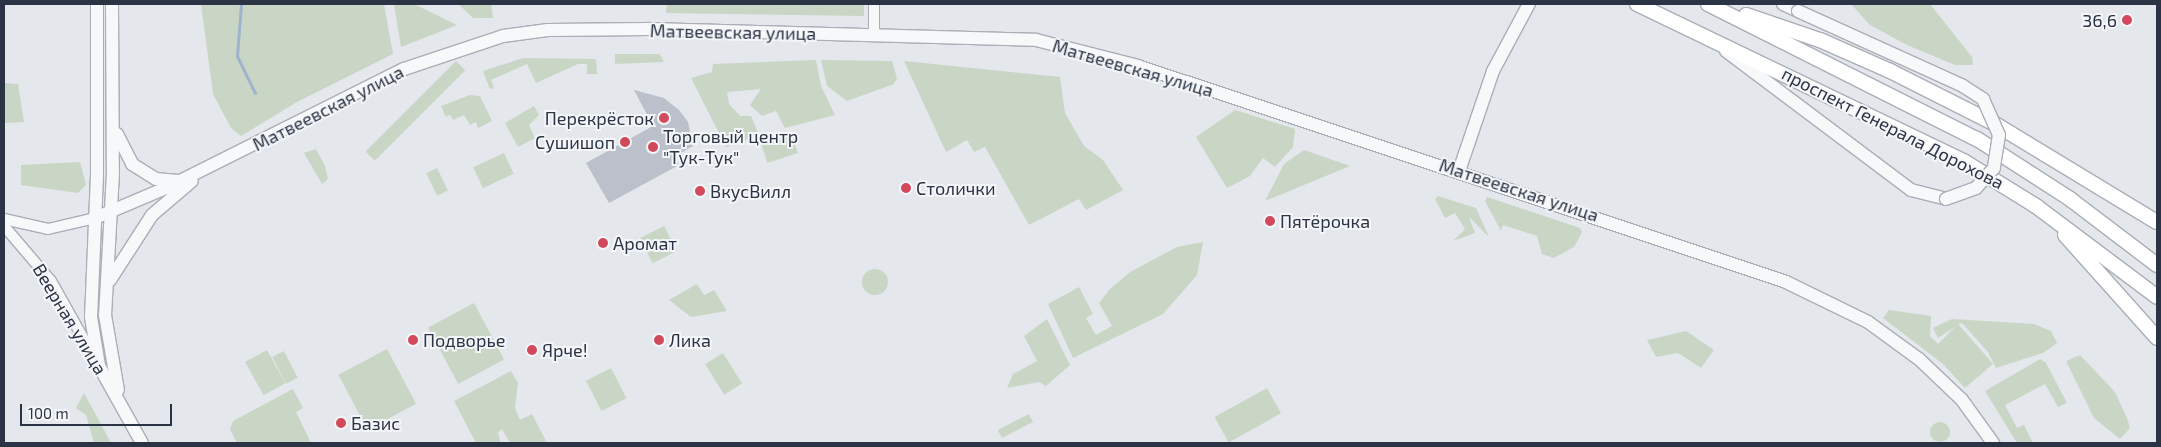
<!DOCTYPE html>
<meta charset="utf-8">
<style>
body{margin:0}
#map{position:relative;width:2161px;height:447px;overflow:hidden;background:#e4e7ec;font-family:"Exo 2",sans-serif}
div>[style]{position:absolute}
.green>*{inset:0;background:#c9d6c5;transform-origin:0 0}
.round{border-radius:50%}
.stream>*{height:3px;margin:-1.5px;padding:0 1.5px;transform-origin:1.5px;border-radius:1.5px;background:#9fb4cc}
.building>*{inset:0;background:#bbc0ca}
.roads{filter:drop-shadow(1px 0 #a9aeb7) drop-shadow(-1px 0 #a9aeb7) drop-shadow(0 1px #a9aeb7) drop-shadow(0 -1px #a9aeb7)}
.minor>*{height:10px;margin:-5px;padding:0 5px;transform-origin:5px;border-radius:5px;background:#f7f8fa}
.tertiary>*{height:12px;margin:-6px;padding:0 6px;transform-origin:6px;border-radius:6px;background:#f7f8fa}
.secondary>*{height:14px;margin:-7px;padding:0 7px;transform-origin:7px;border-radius:7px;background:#fff}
.bridges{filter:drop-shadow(1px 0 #a9aeb7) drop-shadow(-1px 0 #a9aeb7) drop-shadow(0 1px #a9aeb7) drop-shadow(0 -1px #a9aeb7)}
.tertiary-bridge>*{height:12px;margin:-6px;padding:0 6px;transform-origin:6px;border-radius:6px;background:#f7f8fa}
.dots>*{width:14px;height:14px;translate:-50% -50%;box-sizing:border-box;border:2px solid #f4f6f9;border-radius:50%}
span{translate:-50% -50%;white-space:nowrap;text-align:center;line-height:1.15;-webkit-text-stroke:4px #f4f6f9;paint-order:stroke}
.poi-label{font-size:18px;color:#2b3445}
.right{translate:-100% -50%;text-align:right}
.left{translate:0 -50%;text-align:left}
.street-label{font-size:18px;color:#2b3445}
.frame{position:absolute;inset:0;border:5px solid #2b3445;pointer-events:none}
.scale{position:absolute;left:20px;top:404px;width:152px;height:22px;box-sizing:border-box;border:2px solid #2b3445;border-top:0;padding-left:6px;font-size:15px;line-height:18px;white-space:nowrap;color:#2b3445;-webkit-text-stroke:4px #f4f6f9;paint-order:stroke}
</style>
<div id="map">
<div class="green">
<div style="clip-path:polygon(201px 4px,384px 4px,393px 54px,297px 102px,241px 136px,231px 128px,213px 94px)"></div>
<div style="clip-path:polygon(394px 4px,414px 4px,457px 25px,401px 47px)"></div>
<div style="clip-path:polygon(458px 4px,491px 4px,493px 18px,473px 18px)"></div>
<div style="clip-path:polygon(667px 4px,864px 4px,864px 16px,666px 13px)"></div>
<div style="clip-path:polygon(1851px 4px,1930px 4px,1972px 57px,1973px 65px,1955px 65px,1907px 45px,1870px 25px)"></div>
<div style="clip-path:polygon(615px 54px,660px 54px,664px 62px,615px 64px)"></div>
<div style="clip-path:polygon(523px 58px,596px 59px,597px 74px,587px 74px,587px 64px,578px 64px,536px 83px,527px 64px,491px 80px,494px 88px,490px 89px,483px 71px)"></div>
<div style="clip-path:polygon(816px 60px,821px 86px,835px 115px,785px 128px,776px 111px,762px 116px,750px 105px,761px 89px,727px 92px,729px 104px,740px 116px,751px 116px,759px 135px,726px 147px,691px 78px,712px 72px,713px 64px)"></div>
<div style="clip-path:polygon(821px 60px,892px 61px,897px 78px,894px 84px,847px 101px,827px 86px)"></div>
<div style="left:456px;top:61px;width:13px;height:128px;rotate:45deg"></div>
<div style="clip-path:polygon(904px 61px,1060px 77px,1065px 113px,1084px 146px,1103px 160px,1123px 190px,1086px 210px,1079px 199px,1029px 225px,985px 147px,974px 152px,967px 140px,946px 152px)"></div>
<div style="clip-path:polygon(4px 83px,18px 84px,24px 122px,4px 123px)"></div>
<div style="clip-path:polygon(470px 95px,480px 96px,492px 121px,478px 128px,476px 122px,470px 125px,464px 115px,453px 120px,450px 115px,446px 117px,441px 106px)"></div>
<div style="clip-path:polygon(534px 106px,539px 115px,529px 125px,535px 138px,518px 147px,505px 123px)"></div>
<div style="clip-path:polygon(1235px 110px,1295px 129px,1293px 147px,1275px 167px,1263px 158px,1250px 176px,1227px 188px,1196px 137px)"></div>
<div style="left:792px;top:135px;width:19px;height:32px;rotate:72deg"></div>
<div style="clip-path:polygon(316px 149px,325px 166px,328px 179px,322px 184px,304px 153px)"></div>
<div style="clip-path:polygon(1304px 150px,1350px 166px,1265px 201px,1284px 164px)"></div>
<div style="left:504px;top:153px;width:23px;height:34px;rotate:65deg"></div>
<div style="clip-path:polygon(80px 162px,86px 185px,78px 193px,21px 185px,21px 165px)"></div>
<div style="left:437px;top:168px;width:25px;height:12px;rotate:64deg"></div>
<div style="clip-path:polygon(1438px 196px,1476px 208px,1489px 237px,1469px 217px,1475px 233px,1453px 241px,1465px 229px,1455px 213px,1445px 218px,1435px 199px)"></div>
<div style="clip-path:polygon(1487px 197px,1580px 228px,1582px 232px,1574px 247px,1554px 258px,1542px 254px,1537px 236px,1503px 225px,1501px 231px,1485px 201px)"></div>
<div style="left:664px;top:226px;width:28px;height:27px;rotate:63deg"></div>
<div style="clip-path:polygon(1203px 242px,1197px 275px,1163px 314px,1073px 358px,1048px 304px,1079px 287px,1093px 314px,1086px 318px,1096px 335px,1112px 326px,1099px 303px,1110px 289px,1130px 272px,1177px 247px)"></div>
<div class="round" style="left:862px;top:269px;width:26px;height:26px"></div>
<div style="clip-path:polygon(697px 284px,704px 295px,714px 290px,727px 311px,691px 317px,669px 300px)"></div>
<div style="left:474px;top:303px;width:64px;height:52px;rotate:62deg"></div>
<div style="clip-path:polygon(1889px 310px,1931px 316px,1930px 336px,1938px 344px,1955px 327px,1938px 338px,1933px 328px,1952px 319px,2034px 324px,2051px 331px,2057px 343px,2043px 353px,1996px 368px,1988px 352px,1962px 323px,1958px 324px,1993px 364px,1965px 388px,1943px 364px,1883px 318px)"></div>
<div style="clip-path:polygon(1047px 319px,1070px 365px,1046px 386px,1039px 382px,1007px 388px,1013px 374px,1037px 361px,1024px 336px)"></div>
<div style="clip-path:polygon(1686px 331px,1714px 350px,1701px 368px,1678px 353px,1656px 357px,1647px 340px)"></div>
<div style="left:387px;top:349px;width:62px;height:55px;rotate:62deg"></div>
<div style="left:267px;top:350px;width:38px;height:25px;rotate:61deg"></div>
<div style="left:284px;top:351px;width:30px;height:13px;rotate:63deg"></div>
<div style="left:723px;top:353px;width:36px;height:21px;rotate:58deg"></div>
<div style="clip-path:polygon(2080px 355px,2115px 392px,2127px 418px,2130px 428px,2120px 439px,2094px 418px,2066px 361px)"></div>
<div style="clip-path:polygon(2040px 359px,2046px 363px,2067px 403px,2058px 407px,2045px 384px,2005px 405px,2017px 428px,2024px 425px,2033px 443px,2017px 443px,1985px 391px)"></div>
<div style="left:611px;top:368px;width:34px;height:28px;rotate:63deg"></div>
<div style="clip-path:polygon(511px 371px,518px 383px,515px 408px,520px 420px,532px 414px,547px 443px,510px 443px,502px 429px,498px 433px,501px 443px,476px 443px,454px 401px)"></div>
<div style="left:1267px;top:388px;width:29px;height:60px;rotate:61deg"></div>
<div style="clip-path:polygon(293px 389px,303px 408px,296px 412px,311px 443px,237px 443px,230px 429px,233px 421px)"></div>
<div style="clip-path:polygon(84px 393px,111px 443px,94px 443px,86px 415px,76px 408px)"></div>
<div style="left:1029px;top:414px;width:9px;height:35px;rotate:63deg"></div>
<div class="round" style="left:1930px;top:422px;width:20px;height:20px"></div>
</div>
<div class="stream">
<div style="left:241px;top:4px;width:52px;rotate:94.4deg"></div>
<div style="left:237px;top:56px;width:41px;rotate:64.1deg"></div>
</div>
<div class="building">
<div style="clip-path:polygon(634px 90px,664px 98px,679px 110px,688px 122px,693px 146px,674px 157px,679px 165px,609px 203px,586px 163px,653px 126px)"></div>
</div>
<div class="roads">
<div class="minor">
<div style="left:874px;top:35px;width:31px;rotate:-90deg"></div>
<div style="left:4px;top:219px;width:45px;rotate:12.8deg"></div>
<div style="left:48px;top:229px;width:48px;rotate:-13.2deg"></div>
<div style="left:4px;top:226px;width:72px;rotate:49.5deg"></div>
<div style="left:51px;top:281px;width:92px;rotate:60.6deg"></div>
</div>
<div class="tertiary">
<div style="left:97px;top:4px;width:171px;rotate:90deg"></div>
<div style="left:97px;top:175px;width:142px;rotate:92.4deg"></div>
<div style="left:91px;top:317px;width:50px;rotate:80.7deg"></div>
<div style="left:99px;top:366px;width:88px;rotate:60.8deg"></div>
<div style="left:112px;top:4px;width:169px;rotate:89.7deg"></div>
<div style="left:113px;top:173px;width:142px;rotate:93.2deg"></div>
<div style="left:105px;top:315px;width:76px;rotate:80.2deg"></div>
<div style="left:1783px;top:4px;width:17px;rotate:25deg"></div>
<div style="left:1726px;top:51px;width:231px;rotate:36.9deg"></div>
<div style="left:1911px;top:190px;width:36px;rotate:14deg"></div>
<div style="left:117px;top:134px;width:34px;rotate:63deg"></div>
<div style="left:132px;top:164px;width:28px;rotate:32deg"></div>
<div style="left:156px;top:179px;width:22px;rotate:5deg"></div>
<div style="left:1459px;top:171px;width:106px;rotate:-71.2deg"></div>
<div style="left:1493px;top:71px;width:76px;rotate:-61.8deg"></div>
<div style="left:95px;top:218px;width:77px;rotate:-22.9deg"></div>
<div style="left:166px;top:188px;width:266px;rotate:-26.6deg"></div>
<div style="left:404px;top:69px;width:104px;rotate:-18.4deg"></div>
<div style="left:503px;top:36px;width:45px;rotate:-7.6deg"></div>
<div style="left:548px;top:30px;width:101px;rotate:-0.6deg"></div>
<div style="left:649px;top:29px;width:387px;rotate:1.6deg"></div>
<div style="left:1036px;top:40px;width:105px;rotate:14.3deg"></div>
<div style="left:1138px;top:66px;width:683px;rotate:18.43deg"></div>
<div style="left:1786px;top:282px;width:91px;rotate:26deg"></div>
<div style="left:1868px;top:322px;width:63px;rotate:36deg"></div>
<div style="left:1919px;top:359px;width:59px;rotate:43.6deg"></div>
<div style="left:1962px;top:400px;width:53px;rotate:54.2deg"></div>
<div style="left:110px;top:280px;width:77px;rotate:-57.1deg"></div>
<div style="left:152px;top:215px;width:52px;rotate:-40.4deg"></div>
</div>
<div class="secondary">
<div style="left:1637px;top:4px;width:364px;rotate:25.7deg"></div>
<div style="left:1965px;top:162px;width:84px;rotate:31.8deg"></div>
<div style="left:2036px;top:206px;width:151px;rotate:36.9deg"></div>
<div style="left:1708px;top:4px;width:301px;rotate:26.7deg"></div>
<div style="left:1977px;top:139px;width:111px;rotate:32.8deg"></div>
<div style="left:2070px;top:199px;width:109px;rotate:37.2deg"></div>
<div style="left:1746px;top:15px;width:78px;rotate:18.7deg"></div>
<div style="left:1820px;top:40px;width:77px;rotate:23.9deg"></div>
<div style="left:1890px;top:71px;width:118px;rotate:26.8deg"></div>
<div style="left:1995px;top:124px;width:189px;rotate:31.2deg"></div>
<div style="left:2065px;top:235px;width:138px;rotate:48.2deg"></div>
</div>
</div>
<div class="bridges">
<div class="tertiary-bridge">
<div style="left:1798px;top:11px;width:181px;rotate:24.4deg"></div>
<div style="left:1963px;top:86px;width:24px;rotate:33deg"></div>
<div style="left:1983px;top:99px;width:39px;rotate:66deg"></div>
<div style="left:1999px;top:135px;width:33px;rotate:99deg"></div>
<div style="left:1994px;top:168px;width:27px;rotate:132deg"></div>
<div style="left:1976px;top:188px;width:32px;rotate:160deg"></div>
</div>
</div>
<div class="dots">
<div style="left:2127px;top:20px;background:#d1495b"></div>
<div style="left:664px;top:118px;background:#d1495b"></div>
<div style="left:625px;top:142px;background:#d1495b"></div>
<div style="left:653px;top:147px;background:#d1495b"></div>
<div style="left:906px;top:188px;background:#d1495b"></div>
<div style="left:700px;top:191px;background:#d1495b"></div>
<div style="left:1270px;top:221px;background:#d1495b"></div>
<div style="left:603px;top:243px;background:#d1495b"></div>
<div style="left:413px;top:340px;background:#d1495b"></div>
<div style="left:659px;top:340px;background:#d1495b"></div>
<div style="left:532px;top:350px;background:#d1495b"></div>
<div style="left:341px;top:423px;background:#d1495b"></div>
</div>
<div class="poi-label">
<span class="right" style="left:2117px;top:20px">36,6</span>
<span class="right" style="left:654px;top:118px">Перекрёсток</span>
<span class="left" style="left:663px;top:147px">Торговый центр<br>"Тук-Тук"</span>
<span class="right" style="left:615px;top:142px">Сушишоп</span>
<span class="left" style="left:916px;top:188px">Столички</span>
<span class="left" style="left:710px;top:191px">ВкусВилл</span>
<span class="left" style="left:1280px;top:221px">Пятёрочка</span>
<span class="left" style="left:613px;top:243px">Аромат</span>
<span class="left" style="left:423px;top:340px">Подворье</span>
<span class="left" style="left:669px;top:340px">Лика</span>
<span class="left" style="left:542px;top:350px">Ярче!</span>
<span class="left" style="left:351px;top:423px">Базис</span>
</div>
<div class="street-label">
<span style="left:733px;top:32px;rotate:1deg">Матвеевская улица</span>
<span style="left:1133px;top:68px;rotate:16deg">Матвеевская улица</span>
<span style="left:328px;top:108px;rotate:-27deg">Матвеевская улица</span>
<span style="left:1893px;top:128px;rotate:27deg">проспект Генерала Дорохова</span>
<span style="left:1519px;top:190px;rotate:18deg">Матвеевская улица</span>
<span style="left:70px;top:319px;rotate:59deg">Веерная улица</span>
</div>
<div class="frame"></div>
<div class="scale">100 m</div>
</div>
